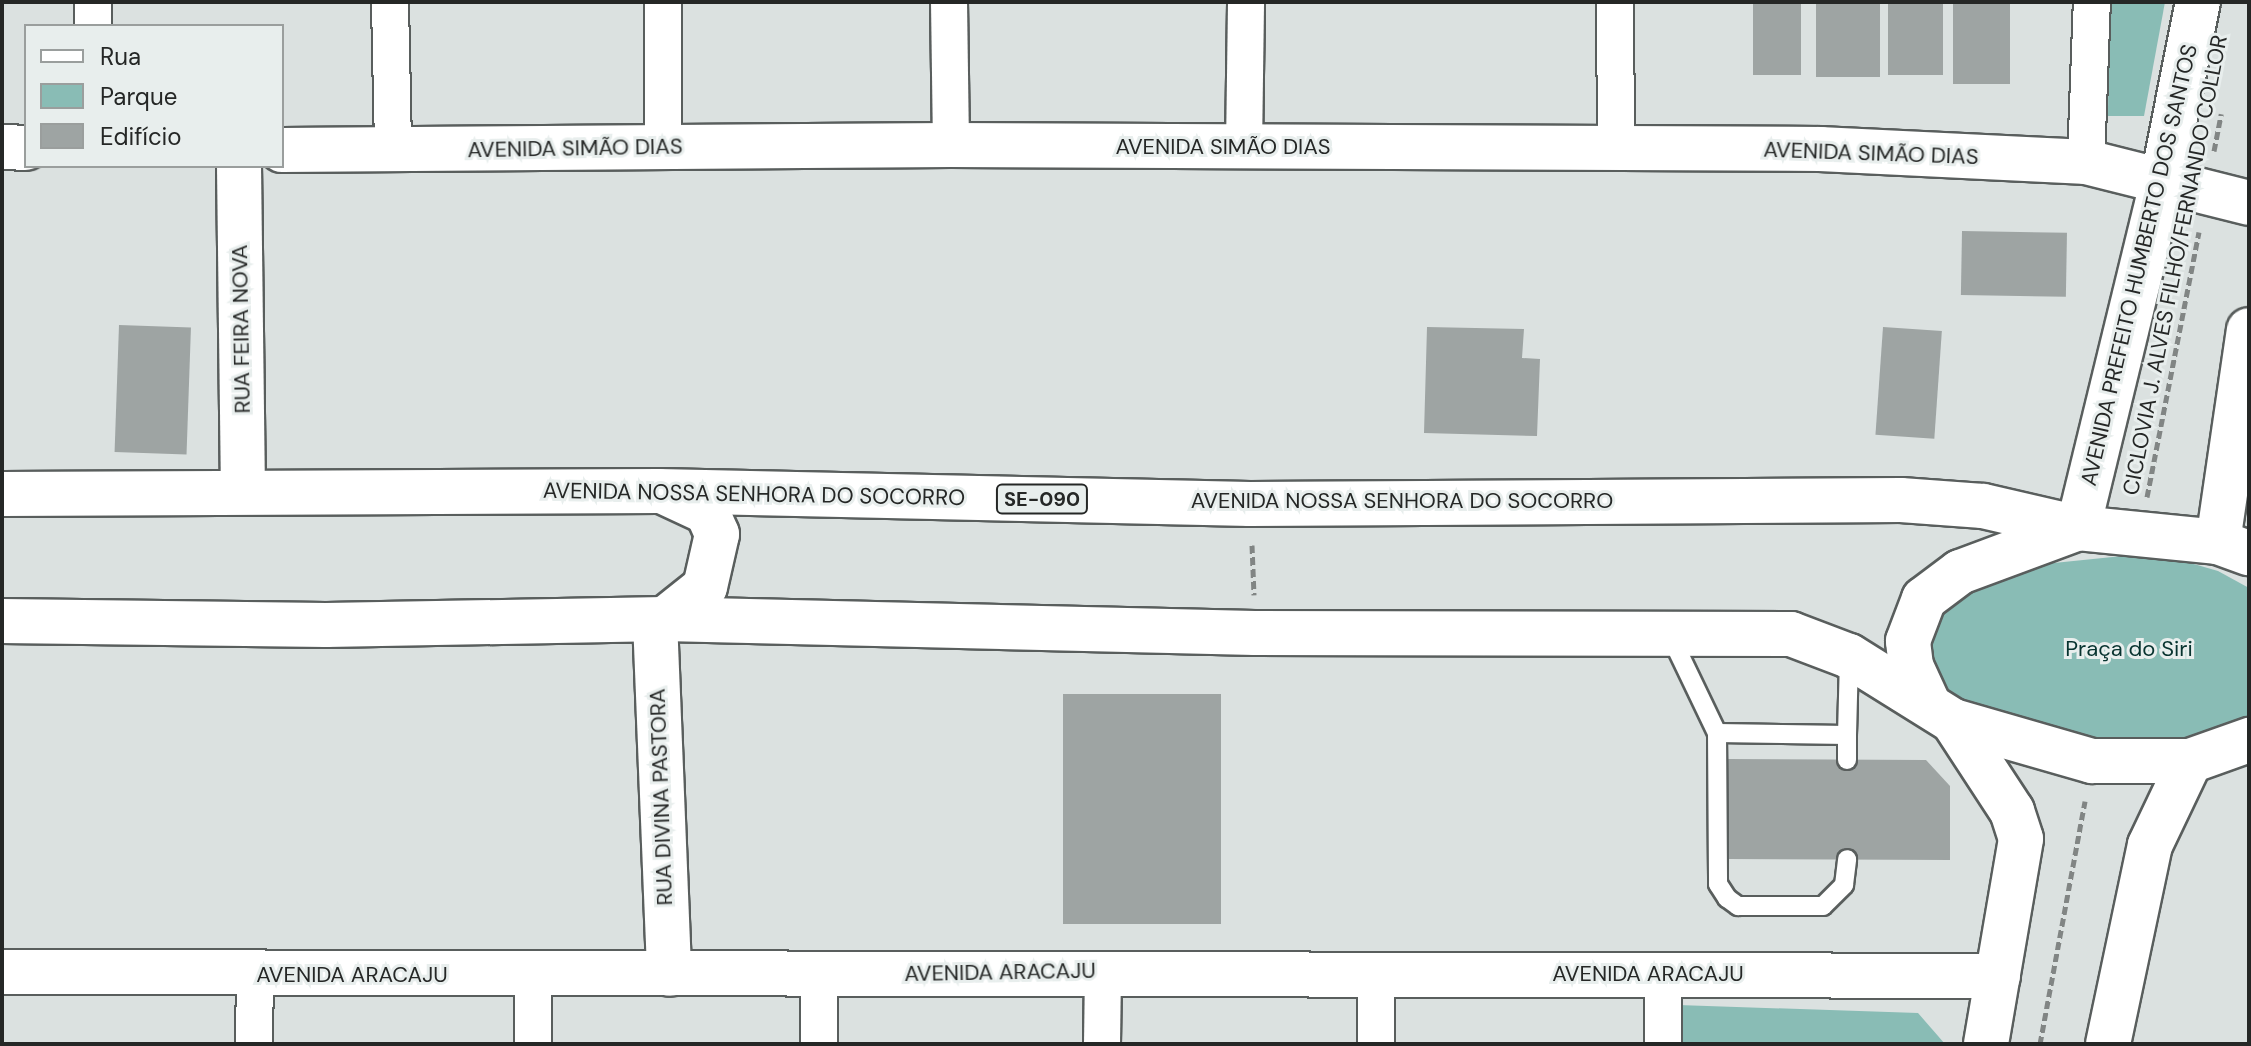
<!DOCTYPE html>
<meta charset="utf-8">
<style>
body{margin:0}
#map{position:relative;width:2251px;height:1046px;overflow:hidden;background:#dbe1e0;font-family:"DM Sans",sans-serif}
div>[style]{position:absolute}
.green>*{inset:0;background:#89bcb5}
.building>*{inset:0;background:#9ea4a3;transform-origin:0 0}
.path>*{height:5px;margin-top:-2.5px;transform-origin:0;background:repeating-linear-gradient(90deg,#818584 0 8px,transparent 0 12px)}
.roads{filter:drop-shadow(2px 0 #595e5d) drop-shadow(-2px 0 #595e5d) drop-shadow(0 2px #595e5d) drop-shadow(0 -2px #595e5d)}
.service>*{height:18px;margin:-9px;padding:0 9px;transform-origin:9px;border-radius:9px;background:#fff}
.minor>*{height:36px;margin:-18px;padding:0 18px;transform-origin:18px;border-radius:18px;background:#fff}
.tertiary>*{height:44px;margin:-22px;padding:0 22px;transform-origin:22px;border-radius:22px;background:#fff}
.secondary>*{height:44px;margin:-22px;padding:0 22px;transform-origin:22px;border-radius:22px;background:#fff}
.primary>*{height:44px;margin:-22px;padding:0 22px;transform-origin:22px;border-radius:22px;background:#fff}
span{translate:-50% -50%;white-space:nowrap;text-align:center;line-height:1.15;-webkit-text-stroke:6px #e8eeed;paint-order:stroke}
.shield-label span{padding:2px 6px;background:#e8eeed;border:2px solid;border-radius:6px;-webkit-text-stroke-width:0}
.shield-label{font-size:20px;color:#252726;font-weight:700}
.street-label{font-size:22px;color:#252726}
.park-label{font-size:22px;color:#07332f}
.frame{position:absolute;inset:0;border:4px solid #252726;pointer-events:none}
.legend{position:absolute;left:24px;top:24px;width:260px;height:144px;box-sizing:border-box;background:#e8eeed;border:2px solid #9a9e9d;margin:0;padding:10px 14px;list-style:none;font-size:24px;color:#252726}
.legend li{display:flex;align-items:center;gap:16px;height:40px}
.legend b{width:40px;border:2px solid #9a9e9d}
</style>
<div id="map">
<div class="green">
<div style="clip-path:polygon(2109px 2px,2165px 2px,2144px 116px,2108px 116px)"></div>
<div style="clip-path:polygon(2132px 555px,2173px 558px,2218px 571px,2249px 588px,2249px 721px,2201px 739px,2087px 743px,1980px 713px,1944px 689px,1929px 663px,1925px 642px,1934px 621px,1986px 580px,2024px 566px)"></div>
<div style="clip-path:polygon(1678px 1005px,1918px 1013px,1945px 1044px,1678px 1044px)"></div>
</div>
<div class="building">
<div style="left:1753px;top:2px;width:48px;height:73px"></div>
<div style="left:1816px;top:2px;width:64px;height:75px"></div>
<div style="left:1888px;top:2px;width:55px;height:73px"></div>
<div style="left:1953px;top:2px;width:57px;height:82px"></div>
<div style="left:1962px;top:231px;width:105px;height:64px;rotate:1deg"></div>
<div style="left:119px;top:325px;width:72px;height:127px;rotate:2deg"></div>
<div style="clip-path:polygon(1427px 327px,1524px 329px,1522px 358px,1540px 359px,1537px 436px,1424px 433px)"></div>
<div style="left:1883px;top:327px;width:59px;height:108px;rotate:4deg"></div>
<div style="left:1063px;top:694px;width:158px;height:230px"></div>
<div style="clip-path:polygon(1728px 759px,1926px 760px,1950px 786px,1950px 860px,1728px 859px)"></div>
</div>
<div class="path">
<div style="left:2214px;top:151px;width:38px;rotate:-79deg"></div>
<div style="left:2147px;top:497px;width:270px;rotate:-78.9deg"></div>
<div style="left:1252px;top:545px;width:50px;rotate:87.7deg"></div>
<div style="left:2040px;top:1044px;width:247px;rotate:-79.5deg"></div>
</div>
<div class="roads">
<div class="service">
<div style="left:1670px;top:635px;width:109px;rotate:64.4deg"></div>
<div style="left:1717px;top:733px;width:130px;rotate:0.9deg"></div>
<div style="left:1847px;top:735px;width:76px;rotate:-88.5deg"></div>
<div style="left:1717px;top:733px;width:151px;rotate:89.6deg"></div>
<div style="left:1718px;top:884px;width:17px;rotate:57deg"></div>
<div style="left:1727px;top:898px;width:14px;rotate:36deg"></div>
<div style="left:1738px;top:906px;width:85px"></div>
<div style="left:1823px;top:906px;width:30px;rotate:-45deg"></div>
<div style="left:1844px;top:885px;width:26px;rotate:-83deg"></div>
<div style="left:1847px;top:760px;width:25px;rotate:-90deg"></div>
</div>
<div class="minor">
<div style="left:390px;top:2px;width:148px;rotate:88.8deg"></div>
<div style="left:949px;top:2px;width:143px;rotate:89.2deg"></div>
<div style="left:1615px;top:2px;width:146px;rotate:89.6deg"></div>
<div style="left:93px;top:26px;width:24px;rotate:-90deg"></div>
<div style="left:663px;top:147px;width:145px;rotate:-90deg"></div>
<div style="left:1244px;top:148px;width:146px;rotate:-89.2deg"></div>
<div style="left:2086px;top:162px;width:160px;rotate:-87.9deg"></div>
<div style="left:1376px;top:971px;width:73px;rotate:90deg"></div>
<div style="left:1663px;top:974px;width:70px;rotate:90deg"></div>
<div style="left:254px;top:1044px;width:70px;rotate:-89.2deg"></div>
<div style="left:533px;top:1044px;width:67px;rotate:-90deg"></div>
<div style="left:819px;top:1044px;width:70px;rotate:-90deg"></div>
<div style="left:1102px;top:1044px;width:73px;rotate:-89.2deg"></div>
</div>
<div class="tertiary">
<div style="left:2px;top:147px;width:24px;rotate:2deg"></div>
<div style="left:282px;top:150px;width:669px;rotate:-0.43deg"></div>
<div style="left:951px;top:145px;width:870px;rotate:0.26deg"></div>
<div style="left:1821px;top:149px;width:265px;rotate:2.8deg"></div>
<div style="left:2086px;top:162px;width:168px;rotate:14.1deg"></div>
<div style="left:239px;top:166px;width:326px;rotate:89.3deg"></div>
<div style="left:2078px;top:528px;width:360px;rotate:-76.3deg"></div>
<div style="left:2163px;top:178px;width:179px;rotate:-78.8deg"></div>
<div style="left:2218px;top:542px;width:214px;rotate:-81.7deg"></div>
<div style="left:655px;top:620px;width:354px;rotate:87.7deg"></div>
<div style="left:2px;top:972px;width:1996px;rotate:0.11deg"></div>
</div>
<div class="secondary">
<div style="left:1953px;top:721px;width:108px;rotate:56.8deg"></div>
<div style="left:2012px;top:811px;width:29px;rotate:72deg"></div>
<div style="left:2021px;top:839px;width:208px;rotate:99.7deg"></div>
<div style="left:2108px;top:1044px;width:203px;rotate:-78.1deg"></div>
<div style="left:2150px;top:845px;width:93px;rotate:-64.5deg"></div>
</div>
<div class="primary">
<div style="left:2px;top:494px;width:657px;rotate:-0.26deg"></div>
<div style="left:659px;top:491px;width:591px;rotate:1.26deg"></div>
<div style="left:1250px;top:504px;width:651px;rotate:-0.35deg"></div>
<div style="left:1901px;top:500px;width:82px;rotate:4.2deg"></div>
<div style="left:1983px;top:506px;width:98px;rotate:13deg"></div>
<div style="left:665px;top:619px;width:51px;rotate:-38.7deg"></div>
<div style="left:705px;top:587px;width:54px;rotate:-77.2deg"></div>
<div style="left:717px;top:534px;width:24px;rotate:-114deg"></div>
<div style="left:707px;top:512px;width:45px;rotate:-155.1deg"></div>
<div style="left:2px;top:621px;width:324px;rotate:0.7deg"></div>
<div style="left:326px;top:625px;width:339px;rotate:-1deg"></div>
<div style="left:665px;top:619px;width:590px;rotate:1.36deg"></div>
<div style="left:1255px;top:633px;width:536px;rotate:0.11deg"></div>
<div style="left:1791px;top:634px;width:62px;rotate:20.8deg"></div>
<div style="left:1849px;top:656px;width:123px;rotate:32deg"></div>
<div style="left:1953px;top:721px;width:145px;rotate:16.1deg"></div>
<div style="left:2092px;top:761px;width:98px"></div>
<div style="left:2190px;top:761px;width:63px;rotate:-19.6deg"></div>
<div style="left:1928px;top:703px;width:41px;rotate:-114.7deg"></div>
<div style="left:1911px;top:666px;width:25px;rotate:-97deg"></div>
<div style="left:1908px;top:641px;width:45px;rotate:-69.1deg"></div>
<div style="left:1924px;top:599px;width:45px;rotate:-36.9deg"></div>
<div style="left:1960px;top:572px;width:126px;rotate:-20.4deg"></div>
<div style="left:2078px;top:528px;width:141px;rotate:5.7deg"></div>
<div style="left:2218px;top:542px;width:33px;rotate:20deg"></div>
</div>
</div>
<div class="shield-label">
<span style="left:1042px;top:499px">SE-090</span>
</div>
<div class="street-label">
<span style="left:1223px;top:147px">AVENIDA SIMÃO DIAS</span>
<span style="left:575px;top:148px;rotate:-1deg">AVENIDA SIMÃO DIAS</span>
<span style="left:1871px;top:153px;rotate:2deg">AVENIDA SIMÃO DIAS</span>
<span style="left:2139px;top:265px;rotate:-77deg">AVENIDA PREFEITO HUMBERTO DOS SANTOS</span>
<span style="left:2175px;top:265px;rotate:-79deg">CICLOVIA J. ALVES FILHO/FERNANDO COLLOR</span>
<span style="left:241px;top:329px;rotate:-91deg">RUA FEIRA NOVA</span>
<span style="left:754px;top:494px;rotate:1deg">AVENIDA NOSSA SENHORA DO SOCORRO</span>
<span style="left:1402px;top:501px">AVENIDA NOSSA SENHORA DO SOCORRO</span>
<span style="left:661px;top:797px;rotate:-92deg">RUA DIVINA PASTORA</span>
<span style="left:1000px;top:972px;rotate:-1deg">AVENIDA ARACAJU</span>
<span style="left:1648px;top:974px">AVENIDA ARACAJU</span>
<span style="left:352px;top:975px">AVENIDA ARACAJU</span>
</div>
<div class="park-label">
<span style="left:2129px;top:649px">Praça do Siri</span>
</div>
<div class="frame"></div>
<ul class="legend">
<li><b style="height:10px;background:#fff"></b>Rua</li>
<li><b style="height:22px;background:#89bcb5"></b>Parque</li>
<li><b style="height:22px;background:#9ea4a3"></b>Edifício</li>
</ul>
</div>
